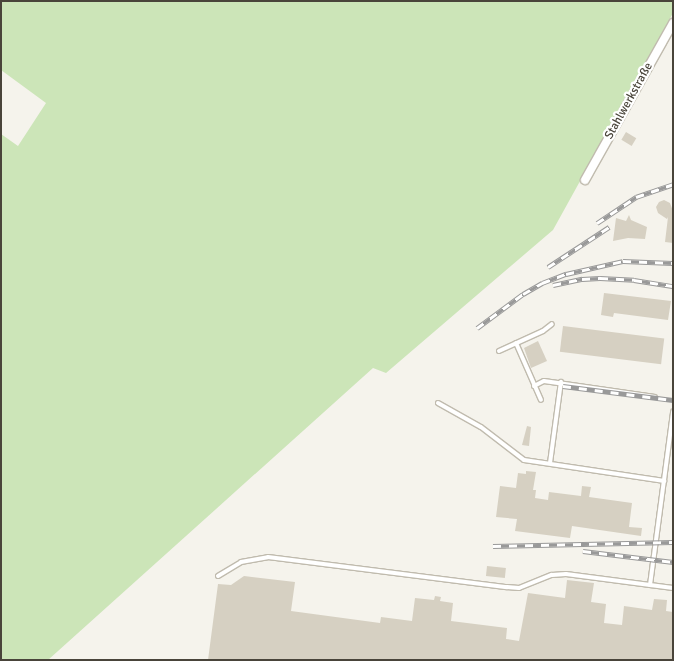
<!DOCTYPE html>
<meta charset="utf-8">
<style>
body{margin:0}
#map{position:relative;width:674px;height:661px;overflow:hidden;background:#f5f3ec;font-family:Signika,sans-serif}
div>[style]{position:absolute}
.green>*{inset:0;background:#cce5b8}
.building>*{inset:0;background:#d6d0c2;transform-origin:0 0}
.roads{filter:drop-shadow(1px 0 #c0bbae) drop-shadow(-1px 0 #c0bbae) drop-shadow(0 1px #c0bbae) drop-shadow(0 -1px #c0bbae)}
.service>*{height:4px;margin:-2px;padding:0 2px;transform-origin:2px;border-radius:2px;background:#fff}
.minor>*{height:8px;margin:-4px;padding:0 4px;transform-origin:4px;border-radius:4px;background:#fff}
.rail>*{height:4.5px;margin-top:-2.25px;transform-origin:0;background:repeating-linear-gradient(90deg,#fff 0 8px,#999 0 16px);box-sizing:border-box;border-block:1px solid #999}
span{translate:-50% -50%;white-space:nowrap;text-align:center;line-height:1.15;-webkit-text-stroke:4.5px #fff;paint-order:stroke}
.street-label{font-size:12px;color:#49443a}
.frame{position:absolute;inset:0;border:2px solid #49443a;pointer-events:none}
</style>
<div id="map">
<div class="green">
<div style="clip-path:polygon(1px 1px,673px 1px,673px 13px,553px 230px,386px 373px,373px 368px,48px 660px,1px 660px,1px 134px,18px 146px,46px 103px,1px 70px)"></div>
</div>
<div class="building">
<div style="left:626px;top:132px;width:12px;height:9px;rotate:31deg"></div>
<div style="clip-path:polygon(664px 200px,670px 203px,673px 211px,673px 243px,665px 242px,668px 217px,667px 219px,658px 213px,656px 207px,659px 202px)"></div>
<div style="clip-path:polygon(629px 215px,631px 220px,647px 227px,645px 239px,628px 238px,613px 241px,616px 218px,626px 221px)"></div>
<div style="clip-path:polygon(604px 293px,671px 301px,668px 320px,614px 313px,613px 317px,601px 315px)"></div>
<div style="left:563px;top:326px;width:102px;height:26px;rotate:7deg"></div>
<div style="clip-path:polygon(538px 341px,547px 361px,531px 368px,524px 348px)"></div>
<div style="clip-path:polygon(527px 426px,531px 427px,529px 446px,522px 445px)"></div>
<div style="clip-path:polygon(526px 471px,536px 472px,533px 490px,536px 490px,535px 498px,548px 500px,549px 492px,581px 496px,582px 486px,591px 487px,589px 497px,632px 503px,629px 527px,642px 528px,641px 536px,572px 526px,570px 538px,515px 531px,517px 519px,496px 517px,500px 486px,516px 488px,518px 473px,526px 474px)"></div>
<div style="left:487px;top:566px;width:19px;height:10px;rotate:6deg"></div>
<div style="clip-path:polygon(244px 576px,295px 582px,291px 611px,380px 623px,381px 617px,412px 621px,415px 598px,434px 600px,435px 596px,441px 597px,440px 601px,453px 603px,451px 621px,507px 628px,506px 639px,519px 641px,528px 593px,565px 598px,567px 580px,594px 583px,591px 602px,606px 604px,604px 623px,622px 625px,624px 606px,652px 610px,654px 599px,667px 600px,666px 611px,673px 612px,673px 660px,208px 660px,218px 584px,231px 585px)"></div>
</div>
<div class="roads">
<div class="service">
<div style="left:516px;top:343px;width:62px;rotate:66.3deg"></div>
<div style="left:499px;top:351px;width:48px;rotate:-24.4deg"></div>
<div style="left:543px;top:331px;width:11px;rotate:-38deg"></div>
<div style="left:534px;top:386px;width:11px;rotate:-27deg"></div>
<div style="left:544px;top:381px;width:112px;rotate:8.2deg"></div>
<div style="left:438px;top:403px;width:49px;rotate:29.2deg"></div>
<div style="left:481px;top:427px;width:54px;rotate:37.5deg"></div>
<div style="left:524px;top:460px;width:142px;rotate:8.5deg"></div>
<div style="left:550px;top:463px;width:82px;rotate:-82.3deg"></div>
<div style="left:218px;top:576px;width:27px;rotate:-31deg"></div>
<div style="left:241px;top:562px;width:27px;rotate:-10deg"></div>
<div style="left:268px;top:557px;width:241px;rotate:7.2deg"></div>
<div style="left:507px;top:587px;width:12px;rotate:5deg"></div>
<div style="left:519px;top:588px;width:35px;rotate:-22deg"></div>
<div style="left:552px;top:575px;width:14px;rotate:-4deg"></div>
<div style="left:566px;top:574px;width:108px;rotate:7.5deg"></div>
<div style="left:650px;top:585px;width:175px;rotate:-82.4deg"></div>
</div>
<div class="minor">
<div style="left:585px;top:180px;width:180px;rotate:-60.7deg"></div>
</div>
</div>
<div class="rail">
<div style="left:597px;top:223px;width:47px;rotate:-33.7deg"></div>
<div style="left:636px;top:197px;width:39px;rotate:-19deg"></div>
<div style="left:548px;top:267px;width:73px;rotate:-33.3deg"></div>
<div style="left:553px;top:285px;width:30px;rotate:-12deg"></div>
<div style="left:582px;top:279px;width:18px;rotate:-3deg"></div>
<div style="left:600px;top:278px;width:34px;rotate:3deg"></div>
<div style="left:634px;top:280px;width:39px;rotate:9deg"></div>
<div style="left:477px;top:328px;width:57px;rotate:-36.5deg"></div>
<div style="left:523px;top:294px;width:22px;rotate:-30deg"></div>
<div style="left:542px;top:283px;width:26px;rotate:-21deg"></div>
<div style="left:566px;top:274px;width:58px;rotate:-12.8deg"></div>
<div style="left:623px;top:261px;width:50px;rotate:2.3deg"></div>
<div style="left:563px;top:386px;width:111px;rotate:7.3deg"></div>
<div style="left:493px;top:546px;width:180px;rotate:-1.3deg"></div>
<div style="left:583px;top:551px;width:91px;rotate:7deg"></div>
</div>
<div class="street-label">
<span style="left:629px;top:101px;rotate:-61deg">Stahlwerkstraße</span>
</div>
<div class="frame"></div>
</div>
